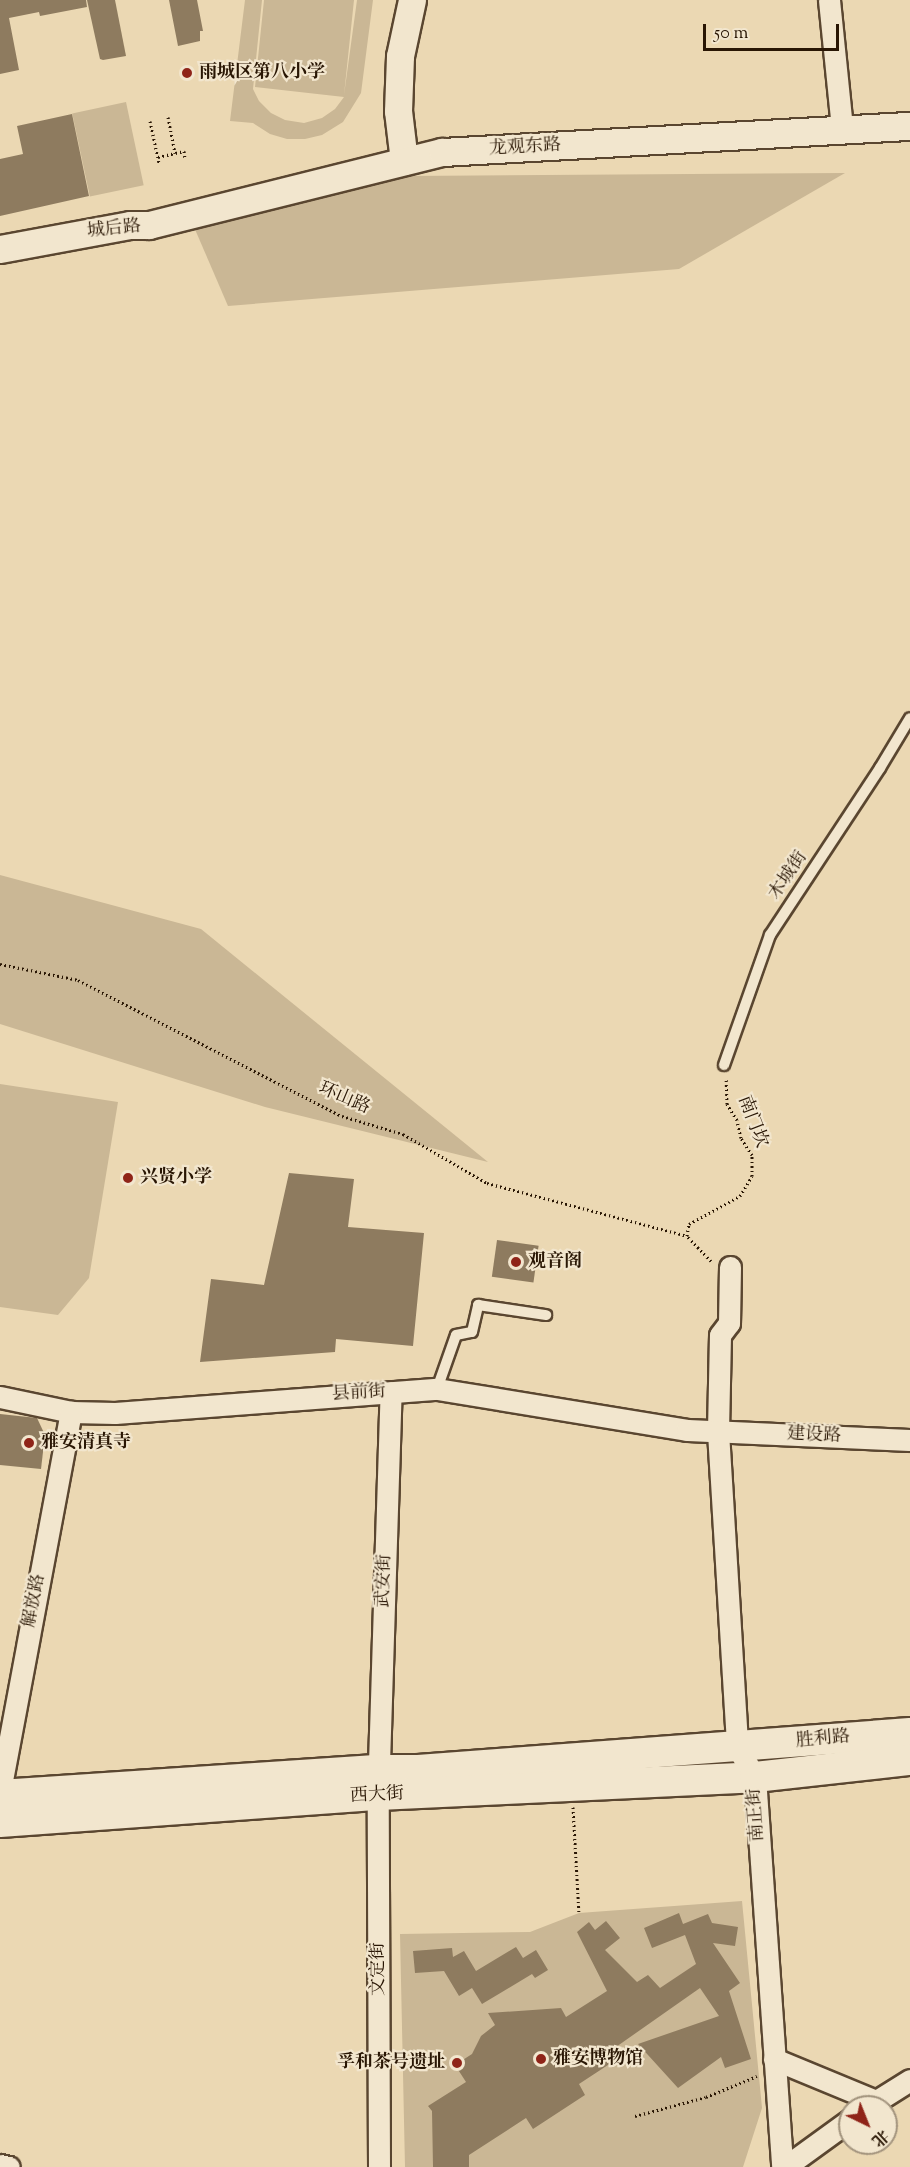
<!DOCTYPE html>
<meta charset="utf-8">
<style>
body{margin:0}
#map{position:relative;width:910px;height:2167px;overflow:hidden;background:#ebd8b3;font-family:"Sorts Mill Goudy","Noto Serif SC",serif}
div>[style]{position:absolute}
.green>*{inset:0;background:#cab795;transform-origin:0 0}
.building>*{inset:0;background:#8e7b5f;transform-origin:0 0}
.path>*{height:3px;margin-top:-1.5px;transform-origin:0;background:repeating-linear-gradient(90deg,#291604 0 1.5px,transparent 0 4.5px)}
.roads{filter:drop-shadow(2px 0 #5a4630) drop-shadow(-2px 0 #5a4630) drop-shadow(0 2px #5a4630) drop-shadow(0 -2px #5a4630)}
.service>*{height:10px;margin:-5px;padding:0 5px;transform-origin:5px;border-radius:5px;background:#f2e6ce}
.minor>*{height:21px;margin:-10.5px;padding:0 10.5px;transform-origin:10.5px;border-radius:10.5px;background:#f2e6ce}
.tertiary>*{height:27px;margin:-13.5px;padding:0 13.5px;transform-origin:13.5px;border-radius:13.5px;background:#f2e6ce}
.secondary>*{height:30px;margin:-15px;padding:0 15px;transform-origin:15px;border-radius:15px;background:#f2e6ce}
.dots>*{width:16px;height:16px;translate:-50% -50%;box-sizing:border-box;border:3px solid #f2e6ce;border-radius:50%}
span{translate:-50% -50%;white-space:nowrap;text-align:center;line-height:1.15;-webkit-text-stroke:4.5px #f2e6ce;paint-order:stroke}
.poi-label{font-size:18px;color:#291604;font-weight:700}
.left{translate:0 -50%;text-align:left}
.right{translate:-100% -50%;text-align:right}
.street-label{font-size:18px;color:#291604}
.north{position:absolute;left:838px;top:2095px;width:60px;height:60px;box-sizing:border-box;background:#f2e6ce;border:2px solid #a2937d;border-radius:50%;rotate:137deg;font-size:16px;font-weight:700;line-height:24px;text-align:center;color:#291604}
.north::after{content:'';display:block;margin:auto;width:21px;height:27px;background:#8f2418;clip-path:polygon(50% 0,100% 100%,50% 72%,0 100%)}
.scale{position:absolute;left:703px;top:24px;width:136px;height:27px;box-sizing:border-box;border:3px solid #291604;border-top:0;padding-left:8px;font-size:18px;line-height:21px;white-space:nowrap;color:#291604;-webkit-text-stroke:4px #f2e6ce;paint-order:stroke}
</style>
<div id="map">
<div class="green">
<div style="clip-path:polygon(245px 0,262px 0,253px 89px,259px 101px,271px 113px,285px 120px,304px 123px,322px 118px,335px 109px,344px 97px,255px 87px,264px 0,354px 0,344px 95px,357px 0,373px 0,361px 93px,343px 122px,322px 135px,305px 139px,287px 139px,270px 134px,253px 123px,230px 121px)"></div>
<div style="left:126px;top:102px;width:85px;height:55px;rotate:78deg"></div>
<div style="clip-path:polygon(845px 173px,679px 269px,228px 306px,194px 227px,408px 176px)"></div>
<div style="clip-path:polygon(0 875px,201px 929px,488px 1162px,265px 1107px,0 1024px)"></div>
<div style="clip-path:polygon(0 1084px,118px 1102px,89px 1278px,58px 1315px,0 1307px)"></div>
<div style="clip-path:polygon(742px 1901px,762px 2108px,743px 2167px,405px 2167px,400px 1934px,530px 1932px,579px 1913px)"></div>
</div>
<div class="building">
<div style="clip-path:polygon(0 0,86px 0,87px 7px,40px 16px,39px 12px,9px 18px,19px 70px,0 74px)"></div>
<div style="clip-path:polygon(87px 0,115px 0,126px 56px,103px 60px,100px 59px)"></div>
<div style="clip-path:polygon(169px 0,197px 0,203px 31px,200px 31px,200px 41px,178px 46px)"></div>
<div style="clip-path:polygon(72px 114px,89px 196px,0 216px,0 159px,23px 154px,17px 126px)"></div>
<div style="clip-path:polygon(289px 1173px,354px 1179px,348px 1227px,424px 1233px,413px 1346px,336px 1339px,335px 1352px,200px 1362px,211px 1279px,264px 1285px)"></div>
<div style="left:497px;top:1240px;width:42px;height:37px;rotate:8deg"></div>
<div style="clip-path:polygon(0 1414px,37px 1418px,45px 1435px,41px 1469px,0 1465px)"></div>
<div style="clip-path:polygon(679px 1913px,683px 1924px,708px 1914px,712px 1923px,738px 1927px,735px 1946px,713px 1943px,740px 1983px,729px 1991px,751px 2059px,725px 2068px,721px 2057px,678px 2088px,638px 2044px,719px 2016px,700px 1988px,606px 2054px,611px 2063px,579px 2084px,585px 2095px,533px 2129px,526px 2118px,469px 2155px,469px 2167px,433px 2167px,432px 2111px,428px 2106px,466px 2082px,455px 2065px,472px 2054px,481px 2036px,495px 2025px,488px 2013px,561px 2008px,566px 2017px,607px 1991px,577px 1932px,589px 1922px,595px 1930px,606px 1921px,620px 1938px,605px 1950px,637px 1982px,648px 1975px,660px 1988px,696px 1964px,685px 1935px,652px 1948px,644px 1928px)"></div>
<div style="clip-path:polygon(516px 1947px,523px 1958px,536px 1950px,548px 1970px,535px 1978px,532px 1974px,482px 2004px,472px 1988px,459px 1996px,444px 1971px,415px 1973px,413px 1951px,452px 1948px,453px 1957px,464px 1951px,476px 1971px)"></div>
</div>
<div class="path">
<div style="left:168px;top:117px;width:37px;rotate:79deg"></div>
<div style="left:150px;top:121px;width:43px;rotate:77.9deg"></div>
<div style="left:158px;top:157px;width:27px;rotate:-13deg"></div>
<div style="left:184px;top:151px;width:7px;rotate:82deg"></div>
<div style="left:0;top:964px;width:80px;rotate:11.6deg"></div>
<div style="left:78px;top:980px;width:297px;rotate:27.3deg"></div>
<div style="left:342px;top:1116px;width:64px;rotate:16.4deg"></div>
<div style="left:403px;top:1134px;width:97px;rotate:30.3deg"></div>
<div style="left:487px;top:1183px;width:207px;rotate:14.8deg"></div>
<div style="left:711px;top:1261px;width:35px;rotate:-134deg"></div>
<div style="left:687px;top:1236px;width:12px;rotate:-81deg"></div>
<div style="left:689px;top:1224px;width:58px;rotate:-28.8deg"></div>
<div style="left:740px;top:1196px;width:23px;rotate:-59deg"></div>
<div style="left:752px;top:1176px;width:21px;rotate:-90deg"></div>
<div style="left:752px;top:1155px;width:20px;rotate:-123deg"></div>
<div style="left:741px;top:1138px;width:18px;rotate:-103deg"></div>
<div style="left:737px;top:1120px;width:19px;rotate:-122deg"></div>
<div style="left:727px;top:1104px;width:25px;rotate:-92deg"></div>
<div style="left:573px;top:1807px;width:106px;rotate:86.8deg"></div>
<div style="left:635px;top:2116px;width:73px;rotate:-15deg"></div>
<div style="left:706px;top:2097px;width:55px;rotate:-22.4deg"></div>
</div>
<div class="roads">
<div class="service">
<div style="left:724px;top:1065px;width:138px;rotate:-70.5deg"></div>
<div style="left:770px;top:935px;width:200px;rotate:-56.6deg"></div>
<div style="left:880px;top:768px;width:58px;rotate:-59deg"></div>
<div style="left:437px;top:1389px;width:57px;rotate:-70.6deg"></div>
<div style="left:456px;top:1335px;width:16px;rotate:-11deg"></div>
<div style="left:472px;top:1332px;width:28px;rotate:-77deg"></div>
<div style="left:478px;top:1305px;width:69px;rotate:8.4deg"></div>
</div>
<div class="minor">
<div style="left:829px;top:0;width:130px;rotate:84.2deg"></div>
<div style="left:730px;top:1267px;width:56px;rotate:91deg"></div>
<div style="left:729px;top:1323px;width:15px;rotate:127deg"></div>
<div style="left:720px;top:1335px;width:97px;rotate:91.2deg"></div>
<div style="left:718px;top:1432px;width:316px;rotate:86.5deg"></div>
<div style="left:737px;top:1747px;width:35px;rotate:59deg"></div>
<div style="left:755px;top:1777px;width:391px;rotate:86deg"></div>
<div style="left:0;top:1397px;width:73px;rotate:11.9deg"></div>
<div style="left:71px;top:1412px;width:44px;rotate:1.3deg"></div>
<div style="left:115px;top:1413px;width:323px;rotate:-4.3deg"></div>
<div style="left:437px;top:1389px;width:253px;rotate:9.3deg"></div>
<div style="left:687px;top:1430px;width:223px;rotate:2.6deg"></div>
<div style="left:0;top:1791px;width:386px;rotate:-79.4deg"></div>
<div style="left:774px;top:2059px;width:110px;rotate:22.4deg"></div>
<div style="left:867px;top:2107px;width:51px;rotate:-32.1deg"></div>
<div style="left:0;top:2165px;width:9px;rotate:13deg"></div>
<div style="left:379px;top:2167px;width:372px;rotate:-90.2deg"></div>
<div style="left:378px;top:1795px;width:403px;rotate:-88.2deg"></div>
<div style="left:785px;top:2167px;width:80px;rotate:-35.9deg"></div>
</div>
<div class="tertiary">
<div style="left:404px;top:161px;width:50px;rotate:-96.8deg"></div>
<div style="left:398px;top:111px;width:55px;rotate:-87.9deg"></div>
<div style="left:400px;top:56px;width:57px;rotate:-77.9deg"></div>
<div style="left:0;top:249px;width:132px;rotate:-10.5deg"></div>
<div style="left:130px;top:225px;width:19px"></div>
<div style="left:149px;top:225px;width:302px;rotate:-14deg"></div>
<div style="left:442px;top:152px;width:469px;rotate:-3.2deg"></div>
</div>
<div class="secondary">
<div style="left:0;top:1795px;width:380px;rotate:-3.8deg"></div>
<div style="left:379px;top:1770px;width:39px"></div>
<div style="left:418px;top:1770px;width:493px;rotate:-4.3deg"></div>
<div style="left:0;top:1822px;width:379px;rotate:-4.1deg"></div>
<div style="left:378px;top:1795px;width:377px;rotate:-2.7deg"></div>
<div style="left:755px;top:1777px;width:156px;rotate:-6.3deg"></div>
</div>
</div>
<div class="dots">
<div style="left:187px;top:73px;background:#8f2418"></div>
<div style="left:128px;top:1178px;background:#8f2418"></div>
<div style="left:516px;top:1262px;background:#8f2418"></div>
<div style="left:29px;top:1443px;background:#8f2418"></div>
<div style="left:541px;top:2059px;background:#8f2418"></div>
<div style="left:457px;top:2063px;background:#8f2418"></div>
</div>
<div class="poi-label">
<span class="left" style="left:199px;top:73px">雨城区第八小学</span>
<span class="left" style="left:140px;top:1178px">兴贤小学</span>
<span class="left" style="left:528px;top:1262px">观音阁</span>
<span class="left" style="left:41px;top:1443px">雅安清真寺</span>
<span class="left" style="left:553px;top:2059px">雅安博物馆</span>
<span class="right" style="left:445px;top:2063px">孚和茶号遗址</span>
</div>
<div class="street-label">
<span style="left:525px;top:148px;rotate:-3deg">龙观东路</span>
<span style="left:114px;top:230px;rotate:-6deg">城后路</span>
<span style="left:789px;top:876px;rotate:-56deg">木城街</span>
<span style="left:344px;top:1099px;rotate:23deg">环山路</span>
<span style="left:752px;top:1122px;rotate:69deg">南门坎</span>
<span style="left:359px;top:1394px;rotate:-3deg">县前街</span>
<span style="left:814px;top:1436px;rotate:3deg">建设路</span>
<span style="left:385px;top:1581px;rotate:-88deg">武安街</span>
<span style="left:35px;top:1601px;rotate:-79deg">解放路</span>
<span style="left:823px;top:1740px;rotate:-5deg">胜利路</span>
<span style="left:377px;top:1796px;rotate:-3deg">西大街</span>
<span style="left:757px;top:1815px;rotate:-94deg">南正街</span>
<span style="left:379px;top:1969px;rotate:-90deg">文定街</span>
</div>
<div class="north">北</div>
<div class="scale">50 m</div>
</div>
